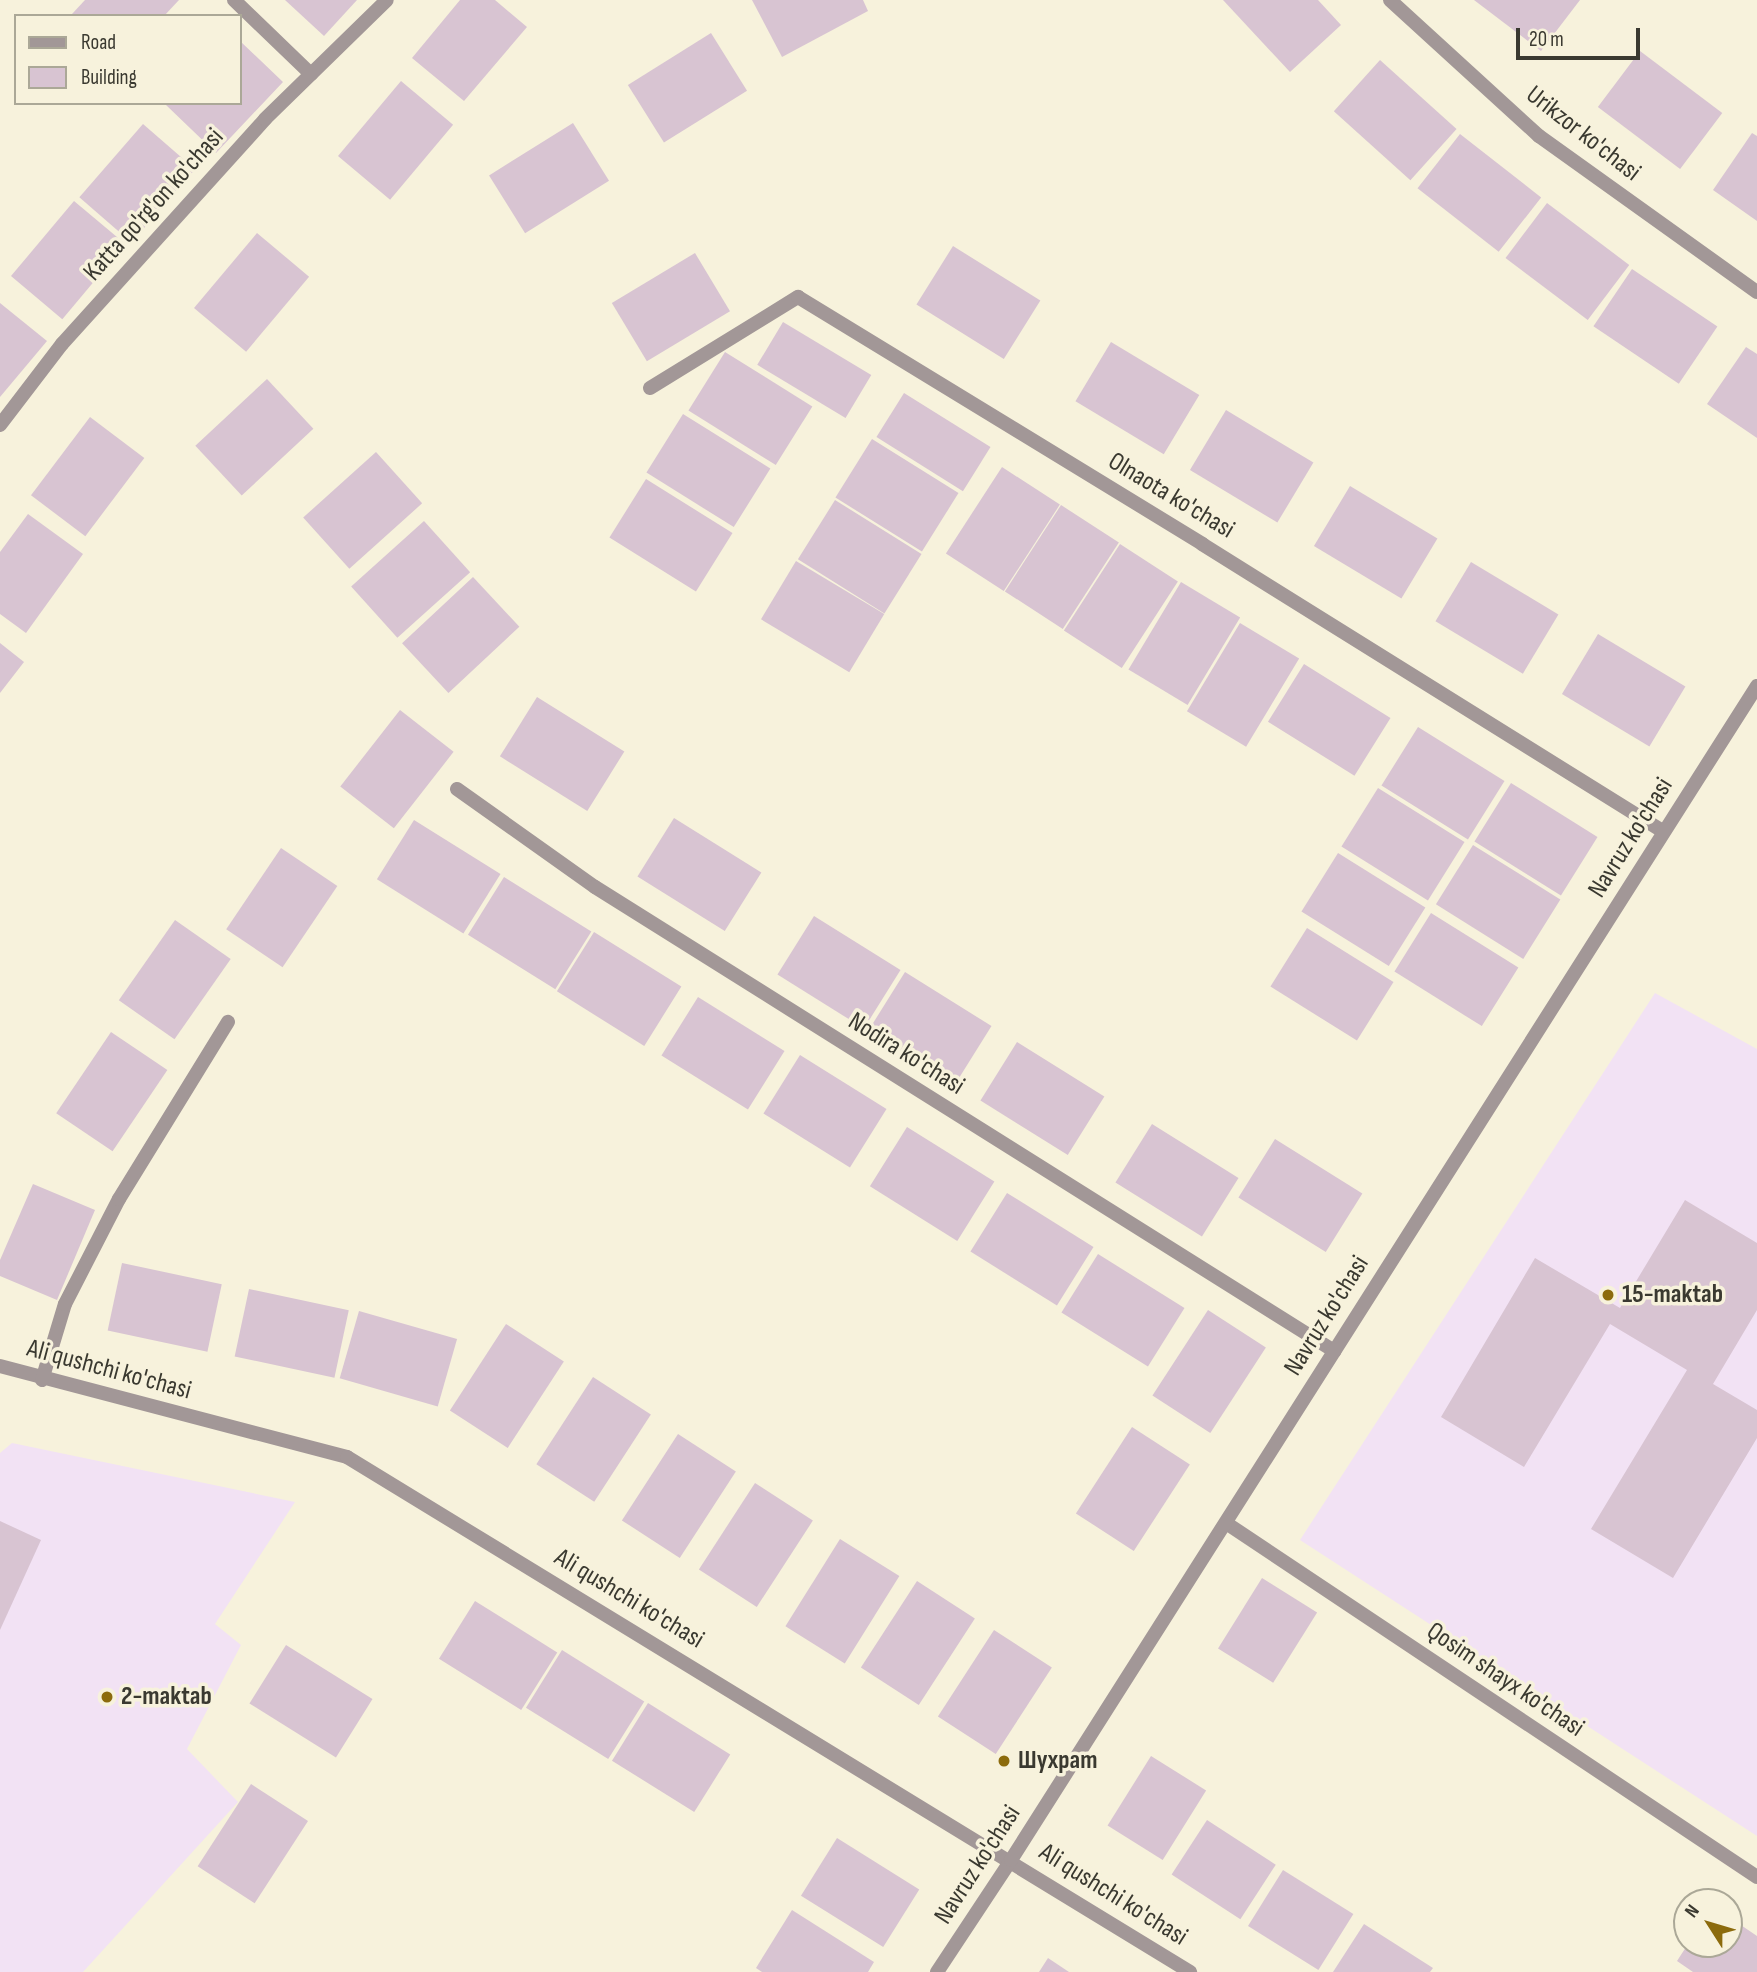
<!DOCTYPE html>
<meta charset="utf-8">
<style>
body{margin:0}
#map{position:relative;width:1757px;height:1972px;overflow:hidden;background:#f7f2dc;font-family:"Sofia Sans Condensed",sans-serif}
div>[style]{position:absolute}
.education>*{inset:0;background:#f2e2f4}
.building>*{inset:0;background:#d8c4d2;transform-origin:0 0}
.minor>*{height:14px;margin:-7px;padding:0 7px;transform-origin:7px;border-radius:7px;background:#a29797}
.dots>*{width:19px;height:19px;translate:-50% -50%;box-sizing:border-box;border:4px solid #f7f2dc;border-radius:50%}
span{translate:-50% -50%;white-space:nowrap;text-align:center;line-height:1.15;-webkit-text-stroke:7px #f7f2dc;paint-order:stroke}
.street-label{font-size:26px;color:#3a3930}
.poi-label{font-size:26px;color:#3a3930;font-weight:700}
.left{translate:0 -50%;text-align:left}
.legend{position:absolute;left:14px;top:14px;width:228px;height:91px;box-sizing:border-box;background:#f7f2dc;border:2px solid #aba897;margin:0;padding:9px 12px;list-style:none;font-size:21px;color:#3a3930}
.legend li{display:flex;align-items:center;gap:14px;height:35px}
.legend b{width:35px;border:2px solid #aba897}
.north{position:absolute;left:1673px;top:1888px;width:70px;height:70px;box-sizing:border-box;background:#f7f2dc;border:2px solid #aba897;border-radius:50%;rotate:307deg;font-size:19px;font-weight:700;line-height:28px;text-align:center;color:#3a3930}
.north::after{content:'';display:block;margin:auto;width:24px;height:32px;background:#8c6b0d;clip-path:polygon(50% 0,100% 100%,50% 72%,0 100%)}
.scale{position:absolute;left:1516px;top:28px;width:124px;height:32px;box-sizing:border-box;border:4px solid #3a3930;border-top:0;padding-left:9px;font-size:21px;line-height:24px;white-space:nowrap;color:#3a3930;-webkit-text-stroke:5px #f7f2dc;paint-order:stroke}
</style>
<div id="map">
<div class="education">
<div style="clip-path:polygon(1655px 993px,1757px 1049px,1757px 1836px,1300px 1540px)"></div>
<div style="clip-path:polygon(12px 1443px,295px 1502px,215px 1624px,241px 1645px,187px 1749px,238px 1802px,83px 1972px,0 1972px,0 1453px)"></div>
</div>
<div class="building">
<div style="clip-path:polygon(85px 0,179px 0,164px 16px,74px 16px,72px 14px)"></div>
<div style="clip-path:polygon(285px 0,357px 0,324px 36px)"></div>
<div style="clip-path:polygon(460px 0,495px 0,527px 27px,464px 101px,412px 58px)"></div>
<div style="clip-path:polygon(752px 0,863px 0,868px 11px,782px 57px)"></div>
<div style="clip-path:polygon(1223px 0,1318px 0,1341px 25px,1290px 72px)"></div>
<div style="clip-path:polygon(1474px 0,1580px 0,1541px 51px)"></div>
<div style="left:711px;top:33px;width:68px;height:98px;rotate:58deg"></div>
<div style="clip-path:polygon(240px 41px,283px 82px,216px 153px,166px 105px,240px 103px)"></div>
<div style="left:1640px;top:51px;width:103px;height:70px;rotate:37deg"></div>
<div style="left:1380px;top:60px;width:103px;height:69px;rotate:42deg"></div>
<div style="left:401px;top:81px;width:68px;height:98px;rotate:40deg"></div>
<div style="left:573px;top:123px;width:68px;height:99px;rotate:58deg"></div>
<div style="left:143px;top:124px;width:69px;height:97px;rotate:41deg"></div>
<div style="clip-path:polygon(1752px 133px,1757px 136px,1757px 221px,1713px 190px)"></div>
<div style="left:1460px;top:134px;width:103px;height:69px;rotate:38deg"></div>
<div style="left:74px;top:201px;width:67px;height:98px;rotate:40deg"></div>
<div style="left:1547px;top:203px;width:103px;height:69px;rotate:37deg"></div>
<div style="left:257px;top:233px;width:68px;height:98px;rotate:40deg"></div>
<div style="left:953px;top:246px;width:103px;height:69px;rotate:32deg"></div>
<div style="left:695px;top:253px;width:68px;height:97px;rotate:59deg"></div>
<div style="left:1632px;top:269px;width:103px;height:69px;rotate:34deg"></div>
<div style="clip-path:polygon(0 303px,47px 341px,0 397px)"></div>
<div style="left:783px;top:322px;width:103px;height:50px;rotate:31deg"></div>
<div style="left:1111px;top:342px;width:103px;height:69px;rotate:31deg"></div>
<div style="clip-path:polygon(1746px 347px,1757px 354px,1757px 438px,1707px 404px)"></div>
<div style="left:725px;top:352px;width:103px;height:69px;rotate:32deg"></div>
<div style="left:267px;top:379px;width:68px;height:98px;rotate:47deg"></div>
<div style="left:904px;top:393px;width:102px;height:52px;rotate:32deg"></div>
<div style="left:1226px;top:410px;width:102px;height:70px;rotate:31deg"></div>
<div style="left:683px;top:414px;width:103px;height:69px;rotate:32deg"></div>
<div style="left:90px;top:417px;width:68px;height:98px;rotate:37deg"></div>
<div style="left:872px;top:439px;width:102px;height:69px;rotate:32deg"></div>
<div style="left:376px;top:452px;width:69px;height:98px;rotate:48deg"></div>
<div style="left:1002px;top:467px;width:69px;height:103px;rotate:33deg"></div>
<div style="left:646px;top:479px;width:102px;height:69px;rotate:32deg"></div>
<div style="left:1350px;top:486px;width:102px;height:70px;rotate:31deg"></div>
<div style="left:835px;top:500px;width:102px;height:70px;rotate:32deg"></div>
<div style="left:1061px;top:505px;width:69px;height:103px;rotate:33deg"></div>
<div style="clip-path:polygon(28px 514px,83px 554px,26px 633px,0 614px,0 552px)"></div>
<div style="left:424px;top:521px;width:69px;height:98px;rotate:48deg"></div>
<div style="left:1120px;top:544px;width:69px;height:103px;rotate:33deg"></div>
<div style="left:796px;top:561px;width:103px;height:68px;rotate:31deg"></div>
<div style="left:1471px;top:562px;width:102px;height:69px;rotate:31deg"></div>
<div style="left:473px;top:577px;width:68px;height:97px;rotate:47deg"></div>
<div style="left:1181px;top:582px;width:69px;height:102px;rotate:31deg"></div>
<div style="left:1240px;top:623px;width:69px;height:103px;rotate:31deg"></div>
<div style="left:1598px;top:634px;width:102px;height:70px;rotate:31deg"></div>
<div style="clip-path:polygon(0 643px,24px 662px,0 693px)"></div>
<div style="left:1304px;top:664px;width:102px;height:68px;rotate:32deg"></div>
<div style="left:537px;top:697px;width:103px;height:70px;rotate:32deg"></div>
<div style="left:400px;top:710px;width:68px;height:97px;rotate:38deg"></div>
<div style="left:1418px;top:727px;width:102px;height:69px;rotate:32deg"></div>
<div style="left:1511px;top:783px;width:102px;height:69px;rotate:32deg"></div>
<div style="left:1378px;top:788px;width:102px;height:69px;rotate:32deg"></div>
<div style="left:674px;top:818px;width:103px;height:69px;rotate:32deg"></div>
<div style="left:414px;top:820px;width:102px;height:70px;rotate:32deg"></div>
<div style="left:1473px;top:845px;width:103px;height:70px;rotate:32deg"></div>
<div style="left:281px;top:848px;width:68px;height:98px;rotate:34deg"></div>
<div style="left:1338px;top:853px;width:103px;height:69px;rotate:32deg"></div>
<div style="left:504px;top:877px;width:103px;height:68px;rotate:32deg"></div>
<div style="left:1431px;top:913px;width:103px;height:69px;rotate:32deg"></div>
<div style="left:814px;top:916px;width:102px;height:69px;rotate:32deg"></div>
<div style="left:175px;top:920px;width:68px;height:98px;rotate:35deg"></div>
<div style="left:1307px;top:928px;width:102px;height:69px;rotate:32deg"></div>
<div style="left:594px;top:932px;width:103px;height:70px;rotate:32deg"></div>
<div style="left:905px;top:972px;width:102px;height:69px;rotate:32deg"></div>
<div style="left:698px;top:997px;width:102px;height:69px;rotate:32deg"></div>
<div style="left:111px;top:1032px;width:68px;height:98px;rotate:34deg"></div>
<div style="left:1017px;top:1042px;width:103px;height:69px;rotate:32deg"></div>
<div style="left:800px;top:1055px;width:102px;height:69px;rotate:32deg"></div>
<div style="left:1152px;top:1124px;width:102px;height:69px;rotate:32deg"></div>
<div style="left:907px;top:1127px;width:103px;height:70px;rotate:32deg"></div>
<div style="left:1275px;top:1139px;width:103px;height:69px;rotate:32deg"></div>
<div style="clip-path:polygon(33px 1184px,95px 1210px,57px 1300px,0 1276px,0 1260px)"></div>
<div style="left:1007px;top:1193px;width:102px;height:69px;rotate:32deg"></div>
<div style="clip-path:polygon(1685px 1200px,1757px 1243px,1757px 1310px,1713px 1384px,1757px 1410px,1757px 1438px,1673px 1578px,1591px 1529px,1687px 1370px,1610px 1324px,1524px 1467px,1441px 1417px,1535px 1258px,1620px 1308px)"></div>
<div style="left:1098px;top:1254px;width:102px;height:69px;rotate:32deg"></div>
<div style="left:122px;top:1263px;width:102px;height:69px;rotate:12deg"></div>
<div style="left:249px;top:1289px;width:102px;height:69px;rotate:12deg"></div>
<div style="left:1208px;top:1310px;width:69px;height:102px;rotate:33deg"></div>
<div style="left:359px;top:1311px;width:102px;height:70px;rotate:16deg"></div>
<div style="left:506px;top:1324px;width:69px;height:103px;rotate:33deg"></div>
<div style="left:593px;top:1377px;width:69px;height:104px;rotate:33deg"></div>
<div style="left:1132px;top:1427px;width:69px;height:103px;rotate:33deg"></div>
<div style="left:678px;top:1434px;width:69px;height:103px;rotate:33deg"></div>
<div style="left:755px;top:1483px;width:69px;height:103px;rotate:33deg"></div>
<div style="clip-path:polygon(0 1521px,41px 1540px,0 1630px)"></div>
<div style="left:840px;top:1539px;width:70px;height:103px;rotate:32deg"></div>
<div style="left:1262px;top:1578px;width:65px;height:83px;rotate:32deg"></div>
<div style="left:917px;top:1581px;width:69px;height:103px;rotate:33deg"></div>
<div style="left:475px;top:1601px;width:97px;height:68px;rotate:32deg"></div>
<div style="left:994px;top:1630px;width:69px;height:103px;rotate:33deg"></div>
<div style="left:286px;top:1645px;width:102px;height:69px;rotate:32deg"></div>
<div style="left:562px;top:1650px;width:97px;height:68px;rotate:32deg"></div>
<div style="left:648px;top:1703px;width:97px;height:68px;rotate:32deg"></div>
<div style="left:1151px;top:1756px;width:65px;height:82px;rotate:32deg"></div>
<div style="left:251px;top:1784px;width:68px;height:98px;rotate:33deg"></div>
<div style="left:1207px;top:1820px;width:82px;height:65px;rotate:33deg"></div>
<div style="left:837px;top:1838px;width:97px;height:68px;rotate:32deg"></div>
<div style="left:1283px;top:1870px;width:83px;height:66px;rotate:32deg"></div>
<div style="clip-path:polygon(792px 1910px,874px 1962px,868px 1972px,762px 1972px,756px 1968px)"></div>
<div style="clip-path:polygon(1729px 1917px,1757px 1936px,1757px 1972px,1693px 1972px,1677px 1961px,1688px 1944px,1729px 1944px)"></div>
<div style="clip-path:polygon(1364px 1924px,1433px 1968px,1430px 1972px,1333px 1972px)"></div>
<div style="clip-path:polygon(1048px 1958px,1069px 1972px,1039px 1972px)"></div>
</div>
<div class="minor">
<div style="left:234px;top:0;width:107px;rotate:43.9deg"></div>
<div style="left:1390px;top:0;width:202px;rotate:42.4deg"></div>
<div style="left:1539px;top:136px;width:268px;rotate:35.6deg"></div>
<div style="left:650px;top:388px;width:174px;rotate:-31.6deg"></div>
<div style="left:798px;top:297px;width:474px;rotate:31.4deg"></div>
<div style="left:1202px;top:544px;width:544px;rotate:31.94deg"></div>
<div style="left:0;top:425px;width:102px;rotate:-52.6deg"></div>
<div style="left:62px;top:344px;width:303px;rotate:-47.9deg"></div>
<div style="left:265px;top:119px;width:170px;rotate:-44.3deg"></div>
<div style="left:457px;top:789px;width:169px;rotate:35.4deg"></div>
<div style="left:595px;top:887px;width:873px;rotate:32.12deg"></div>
<div style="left:0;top:1366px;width:359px;rotate:14.7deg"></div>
<div style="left:347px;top:1457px;width:988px;rotate:31.42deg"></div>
<div style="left:42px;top:1380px;width:79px;rotate:-73.2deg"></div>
<div style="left:65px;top:1304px;width:118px;rotate:-62.8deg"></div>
<div style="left:119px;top:1199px;width:208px;rotate:-58.4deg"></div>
<div style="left:1226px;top:1523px;width:638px;rotate:33.69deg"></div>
<div style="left:937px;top:1972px;width:134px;rotate:-56.5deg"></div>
<div style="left:1011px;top:1860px;width:1391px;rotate:-57.57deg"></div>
</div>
<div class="dots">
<div style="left:1608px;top:1295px;background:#8c6b0d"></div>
<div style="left:107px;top:1697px;background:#8c6b0d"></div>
<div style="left:1004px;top:1761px;background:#8c6b0d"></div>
</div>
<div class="street-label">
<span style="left:1583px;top:134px;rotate:38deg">Urikzor ko'chasi</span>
<span style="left:154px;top:205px;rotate:-48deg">Katta qo'rg'on ko'chasi</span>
<span style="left:1171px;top:496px;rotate:31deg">Olnaota ko'chasi</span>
<span style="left:1631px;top:838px;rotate:-58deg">Navruz ko'chasi</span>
<span style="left:906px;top:1054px;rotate:32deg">Nodira ko'chasi</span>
<span style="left:1327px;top:1316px;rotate:-58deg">Navruz ko'chasi</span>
<span style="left:109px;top:1370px;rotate:15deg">Ali qushchi ko'chasi</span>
<span style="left:629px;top:1599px;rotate:31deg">Ali qushchi ko'chasi</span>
<span style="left:1505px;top:1680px;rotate:34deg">Qosim shayx ko'chasi</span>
<span style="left:978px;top:1865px;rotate:-57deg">Navruz ko'chasi</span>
<span style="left:1113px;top:1895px;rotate:32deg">Ali qushchi ko'chasi</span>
</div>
<div class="poi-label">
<span class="left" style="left:1622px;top:1295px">15-maktab</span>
<span class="left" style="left:121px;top:1697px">2-maktab</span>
<span class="left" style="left:1018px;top:1761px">Шухрат</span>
</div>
<ul class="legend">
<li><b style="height:9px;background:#a29797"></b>Road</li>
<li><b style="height:19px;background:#d8c4d2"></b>Building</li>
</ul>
<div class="north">N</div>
<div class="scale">20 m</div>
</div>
